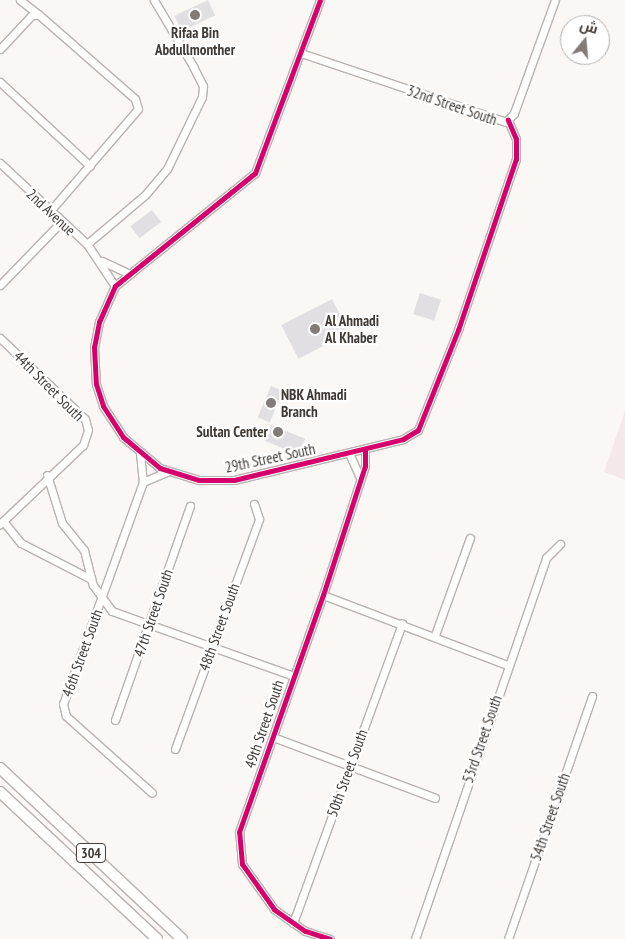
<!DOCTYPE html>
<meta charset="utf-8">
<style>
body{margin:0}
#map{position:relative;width:625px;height:939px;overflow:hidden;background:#fbf7f4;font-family:"PT Sans Narrow",Cairo,sans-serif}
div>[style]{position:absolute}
.education>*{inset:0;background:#f5e8e8}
.building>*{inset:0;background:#e2dfe2;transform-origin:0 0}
.roads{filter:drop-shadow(1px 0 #b8b3b0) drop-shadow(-1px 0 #b8b3b0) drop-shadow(0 1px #b8b3b0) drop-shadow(0 -1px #b8b3b0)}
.minor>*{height:7px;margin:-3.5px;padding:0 3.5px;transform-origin:3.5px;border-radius:3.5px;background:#fefefd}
.primary>*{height:10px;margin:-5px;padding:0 5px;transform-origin:5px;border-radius:5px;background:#fefefd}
.cycleway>*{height:5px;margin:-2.5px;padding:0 2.5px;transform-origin:2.5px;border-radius:2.5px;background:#d6006c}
.dots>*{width:14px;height:14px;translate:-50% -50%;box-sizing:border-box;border:2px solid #fff;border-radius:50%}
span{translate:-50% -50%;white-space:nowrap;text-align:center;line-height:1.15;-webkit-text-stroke:4.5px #fff;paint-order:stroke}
.shield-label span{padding:1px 4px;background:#fff;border:1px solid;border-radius:4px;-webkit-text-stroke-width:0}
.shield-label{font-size:14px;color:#413a35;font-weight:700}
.poi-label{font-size:15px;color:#413a35;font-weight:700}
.left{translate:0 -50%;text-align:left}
.right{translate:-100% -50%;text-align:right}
.street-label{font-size:15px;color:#413a35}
.north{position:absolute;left:560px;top:15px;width:50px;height:50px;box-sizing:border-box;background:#fff;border:1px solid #b3b0ae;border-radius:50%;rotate:17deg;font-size:14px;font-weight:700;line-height:20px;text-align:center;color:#413a35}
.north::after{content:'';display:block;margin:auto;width:18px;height:22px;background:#827c78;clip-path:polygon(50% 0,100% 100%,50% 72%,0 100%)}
</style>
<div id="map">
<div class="education">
<div style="clip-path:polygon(625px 411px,625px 480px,604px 472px)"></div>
</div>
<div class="building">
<div style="left:208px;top:0;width:17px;height:37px;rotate:65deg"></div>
<div style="left:152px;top:210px;width:15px;height:27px;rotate:53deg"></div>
<div style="left:420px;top:293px;width:22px;height:22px;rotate:18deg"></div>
<div style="left:332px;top:299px;width:38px;height:57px;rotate:63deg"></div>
<div style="left:271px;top:386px;width:13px;height:34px;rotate:23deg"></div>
<div style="left:271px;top:425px;width:37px;height:17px;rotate:22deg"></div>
</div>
<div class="roads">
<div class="minor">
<div style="left:20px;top:0;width:23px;rotate:38deg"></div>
<div style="left:320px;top:0;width:185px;rotate:110.6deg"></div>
<div style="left:255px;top:173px;width:180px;rotate:141.1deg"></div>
<div style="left:115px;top:286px;width:39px;rotate:114deg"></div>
<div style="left:99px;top:322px;width:25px;rotate:101deg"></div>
<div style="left:94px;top:347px;width:37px;rotate:87deg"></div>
<div style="left:96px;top:384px;width:23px;rotate:72deg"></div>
<div style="left:103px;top:406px;width:37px;rotate:57deg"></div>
<div style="left:123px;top:437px;width:48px;rotate:40deg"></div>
<div style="left:160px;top:468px;width:41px;rotate:17.1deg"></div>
<div style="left:199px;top:480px;width:35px"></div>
<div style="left:234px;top:480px;width:174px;rotate:-13.6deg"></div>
<div style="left:403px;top:439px;width:17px;rotate:-31deg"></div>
<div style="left:418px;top:430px;width:108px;rotate:-68.2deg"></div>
<div style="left:458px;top:330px;width:181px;rotate:-71.3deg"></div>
<div style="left:516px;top:159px;width:20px;rotate:-90deg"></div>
<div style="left:516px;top:139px;width:21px;rotate:-113deg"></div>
<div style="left:0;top:49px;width:45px;rotate:-46.8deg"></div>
<div style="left:31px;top:16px;width:7px;rotate:-16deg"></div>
<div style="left:38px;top:14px;width:129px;rotate:41.2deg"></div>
<div style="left:135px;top:99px;width:10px;rotate:73deg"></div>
<div style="left:138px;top:109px;width:136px;rotate:130.8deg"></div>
<div style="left:301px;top:53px;width:216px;rotate:18.6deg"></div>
<div style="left:506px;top:122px;width:12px;rotate:-48deg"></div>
<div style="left:514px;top:113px;width:120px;rotate:-70.1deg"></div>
<div style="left:0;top:82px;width:123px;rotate:43deg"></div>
<div style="left:0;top:163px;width:119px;rotate:43deg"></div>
<div style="left:87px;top:244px;width:50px;rotate:56.3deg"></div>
<div style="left:87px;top:244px;width:76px;rotate:-40.2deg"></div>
<div style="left:145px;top:195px;width:34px;rotate:-50deg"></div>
<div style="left:167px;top:169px;width:80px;rotate:-64.1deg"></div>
<div style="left:202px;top:97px;width:11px;rotate:-85deg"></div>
<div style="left:203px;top:86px;width:22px;rotate:-117deg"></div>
<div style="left:193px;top:66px;width:77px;rotate:-120.6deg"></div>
<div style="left:102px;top:261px;width:31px;rotate:25deg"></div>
<div style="left:0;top:285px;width:88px;rotate:-45.9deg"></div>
<div style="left:0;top:338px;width:117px;rotate:43.6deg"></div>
<div style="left:85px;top:419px;width:11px;rotate:75deg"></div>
<div style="left:88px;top:430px;width:16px;rotate:108deg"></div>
<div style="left:83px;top:445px;width:115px;rotate:136.4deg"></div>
<div style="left:349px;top:453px;width:27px;rotate:66deg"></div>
<div style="left:140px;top:454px;width:28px;rotate:84deg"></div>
<div style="left:143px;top:482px;width:236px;rotate:109.8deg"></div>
<div style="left:63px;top:704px;width:12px;rotate:76deg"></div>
<div style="left:66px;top:716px;width:115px;rotate:41.8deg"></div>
<div style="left:47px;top:475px;width:50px;rotate:72.6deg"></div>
<div style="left:62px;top:523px;width:35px;rotate:51deg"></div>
<div style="left:84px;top:550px;width:36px;rotate:76deg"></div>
<div style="left:93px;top:585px;width:32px;rotate:54deg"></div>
<div style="left:112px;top:611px;width:193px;rotate:19.7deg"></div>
<div style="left:143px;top:482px;width:26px;rotate:-23deg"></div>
<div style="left:3px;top:521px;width:28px;rotate:51deg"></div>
<div style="left:21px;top:543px;width:79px;rotate:27.2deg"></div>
<div style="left:323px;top:595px;width:197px;rotate:20.8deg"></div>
<div style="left:435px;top:635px;width:103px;rotate:-70.2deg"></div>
<div style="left:115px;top:720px;width:227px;rotate:-70.7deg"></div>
<div style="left:273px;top:737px;width:173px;rotate:20.6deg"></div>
<div style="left:175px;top:749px;width:245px;rotate:-69.9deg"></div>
<div style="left:259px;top:519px;width:16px;rotate:-108deg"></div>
<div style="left:293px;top:923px;width:319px;rotate:-70deg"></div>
<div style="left:330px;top:939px;width:26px;rotate:-162deg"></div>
<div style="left:305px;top:931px;width:38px;rotate:-145deg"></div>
<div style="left:274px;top:909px;width:55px;rotate:-125.4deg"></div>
<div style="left:242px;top:864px;width:32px;rotate:-95deg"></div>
<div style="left:239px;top:832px;width:251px;rotate:-70.5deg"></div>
<div style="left:323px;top:595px;width:136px;rotate:-72deg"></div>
<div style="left:365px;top:466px;width:17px;rotate:-90deg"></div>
<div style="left:415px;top:939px;width:403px;rotate:-71deg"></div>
<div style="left:546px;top:558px;width:20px;rotate:-45deg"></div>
<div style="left:508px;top:939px;width:257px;rotate:-70.9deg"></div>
</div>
<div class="primary">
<div style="left:0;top:768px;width:250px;rotate:43.2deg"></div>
<div style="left:0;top:792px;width:215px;rotate:43.1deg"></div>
</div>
</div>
<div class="cycleway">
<div style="left:320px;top:0;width:185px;rotate:110.6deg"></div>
<div style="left:255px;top:173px;width:180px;rotate:141.1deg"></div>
<div style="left:115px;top:286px;width:39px;rotate:114deg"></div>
<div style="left:99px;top:322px;width:25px;rotate:101deg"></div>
<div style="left:94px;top:347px;width:37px;rotate:87deg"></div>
<div style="left:96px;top:384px;width:23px;rotate:72deg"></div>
<div style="left:103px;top:406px;width:37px;rotate:57deg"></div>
<div style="left:123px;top:437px;width:48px;rotate:40deg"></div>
<div style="left:160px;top:468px;width:41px;rotate:17.1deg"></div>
<div style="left:199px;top:480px;width:35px"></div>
<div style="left:234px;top:480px;width:174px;rotate:-13.6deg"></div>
<div style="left:403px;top:439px;width:17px;rotate:-31deg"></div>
<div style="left:418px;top:430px;width:108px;rotate:-68.2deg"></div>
<div style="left:458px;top:330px;width:181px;rotate:-71.3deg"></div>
<div style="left:516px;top:159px;width:20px;rotate:-90deg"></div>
<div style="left:516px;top:139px;width:21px;rotate:-113deg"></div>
<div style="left:330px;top:939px;width:26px;rotate:-162deg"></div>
<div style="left:305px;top:931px;width:38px;rotate:-145deg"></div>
<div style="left:274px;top:909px;width:55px;rotate:-125.4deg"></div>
<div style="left:242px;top:864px;width:32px;rotate:-95deg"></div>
<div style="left:239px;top:832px;width:251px;rotate:-70.5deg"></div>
<div style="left:323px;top:595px;width:136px;rotate:-72deg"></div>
<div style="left:365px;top:466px;width:17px;rotate:-90deg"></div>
</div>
<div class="dots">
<div style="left:195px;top:15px;background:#827c78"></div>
<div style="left:315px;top:329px;background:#827c78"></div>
<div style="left:271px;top:403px;background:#827c78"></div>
<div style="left:278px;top:432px;background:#827c78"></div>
</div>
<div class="shield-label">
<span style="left:91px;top:853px">304</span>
</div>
<div class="poi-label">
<span style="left:195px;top:41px">Rifaa Bin<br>Abdullmonther</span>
<span class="left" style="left:325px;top:329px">Al Ahmadi<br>Al Khaber</span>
<span class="left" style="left:281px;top:403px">NBK Ahmadi<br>Branch</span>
<span class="right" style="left:268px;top:432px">Sultan Center</span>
</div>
<div class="street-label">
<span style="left:452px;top:105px;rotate:19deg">32nd Street South</span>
<span style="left:51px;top:212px;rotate:43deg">2nd Avenue</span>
<span style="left:49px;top:386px;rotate:45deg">44th Street South</span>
<span style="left:270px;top:458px;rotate:-12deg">29th Street South</span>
<span style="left:153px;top:613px;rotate:-71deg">47th Street South</span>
<span style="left:219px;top:627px;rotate:-70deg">48th Street South</span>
<span style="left:82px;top:653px;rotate:-70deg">46th Street South</span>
<span style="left:264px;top:724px;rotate:-71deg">49th Street South</span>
<span style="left:482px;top:739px;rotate:-71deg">53rd Street South</span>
<span style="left:347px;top:773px;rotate:-70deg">50th Street South</span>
<span style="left:550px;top:817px;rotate:-71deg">54th Street South</span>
</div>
<div class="north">ش</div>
</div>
